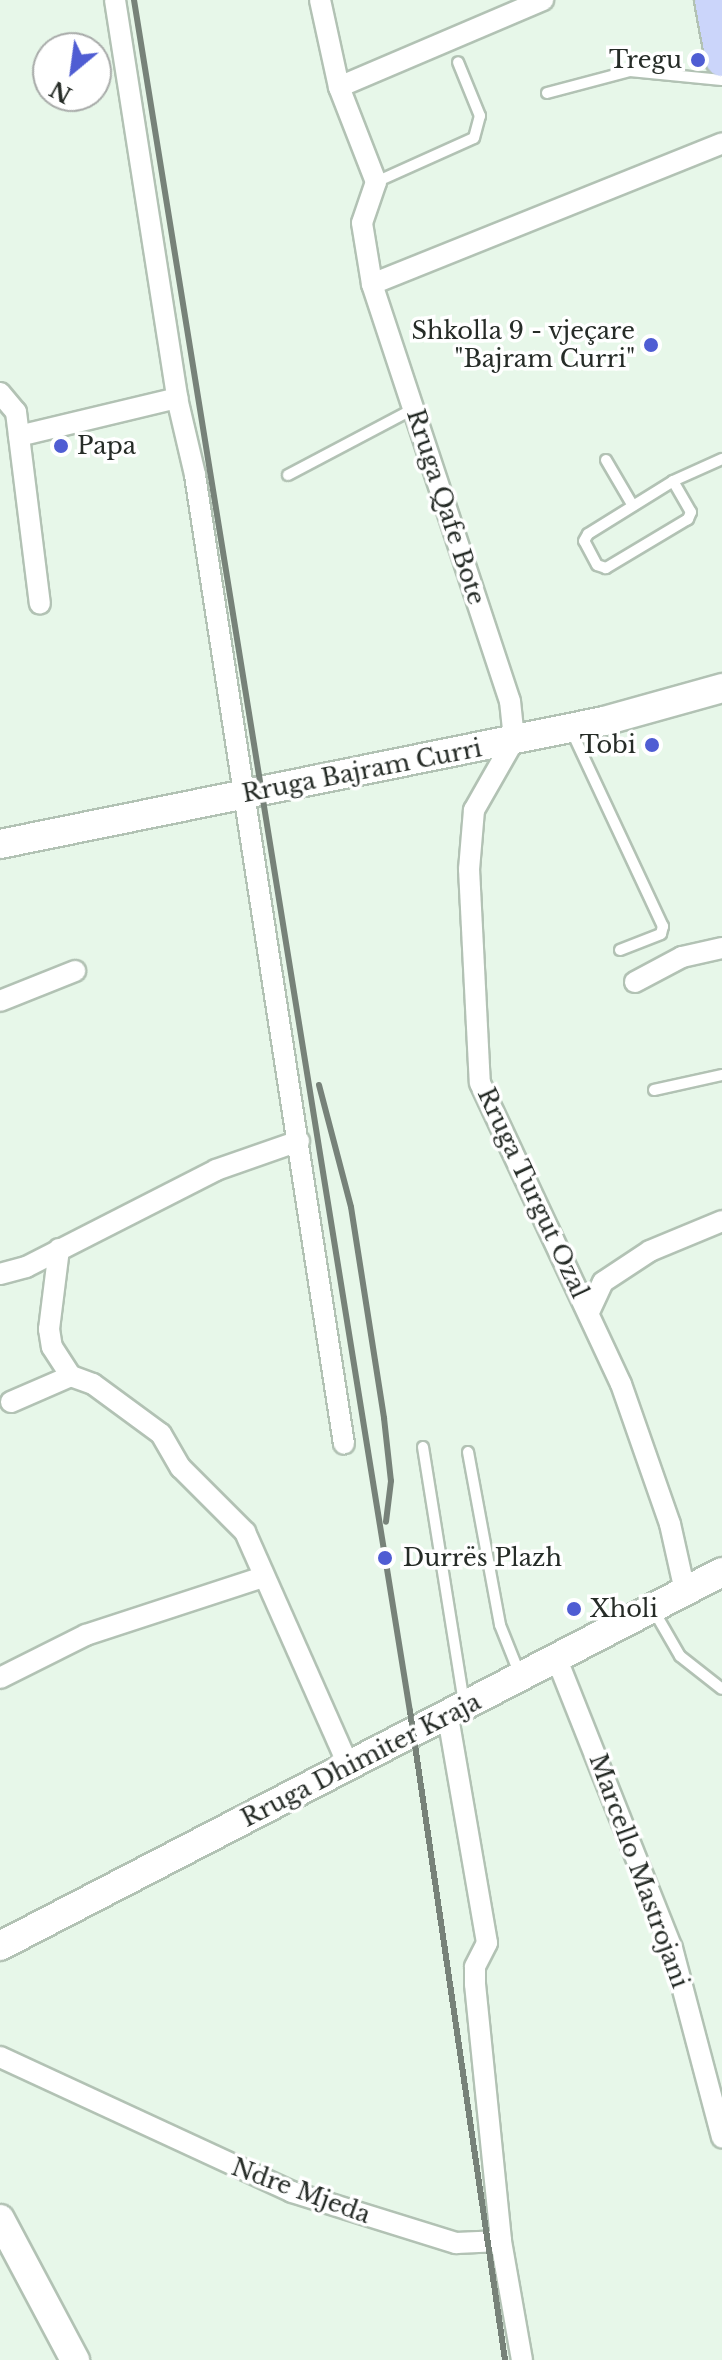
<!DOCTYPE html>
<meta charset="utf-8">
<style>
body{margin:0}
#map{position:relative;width:722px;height:2360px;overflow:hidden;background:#e7f7e9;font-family:"Libre Baskerville",serif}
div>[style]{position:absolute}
.roads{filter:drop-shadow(2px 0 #b2c2b4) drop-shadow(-2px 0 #b2c2b4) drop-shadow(0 2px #b2c2b4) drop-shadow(0 -2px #b2c2b4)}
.lane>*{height:10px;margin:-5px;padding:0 5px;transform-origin:5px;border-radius:5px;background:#fff}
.street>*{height:20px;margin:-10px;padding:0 10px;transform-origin:10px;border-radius:10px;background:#fff}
.secondary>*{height:28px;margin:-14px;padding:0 14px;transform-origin:14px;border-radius:14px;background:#fff}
.primary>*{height:32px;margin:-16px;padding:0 16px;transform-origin:16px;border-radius:16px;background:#cbd5fa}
.rail>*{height:6px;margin:-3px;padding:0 3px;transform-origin:3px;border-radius:3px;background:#778279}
.dots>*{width:22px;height:22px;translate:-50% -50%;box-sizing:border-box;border:4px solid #fff;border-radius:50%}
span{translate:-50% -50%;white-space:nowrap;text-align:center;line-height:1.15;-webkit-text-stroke:7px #fff;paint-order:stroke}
.poi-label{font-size:24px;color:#262c27}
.right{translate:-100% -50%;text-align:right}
.left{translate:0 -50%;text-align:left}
.street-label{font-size:24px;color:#262c27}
.north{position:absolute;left:32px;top:32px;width:80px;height:80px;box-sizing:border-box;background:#fff;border:2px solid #a8aba9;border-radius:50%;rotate:209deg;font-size:22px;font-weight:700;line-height:32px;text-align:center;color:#262c27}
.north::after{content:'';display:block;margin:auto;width:28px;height:36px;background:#4f5dd3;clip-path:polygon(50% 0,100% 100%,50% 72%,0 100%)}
</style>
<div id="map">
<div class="roads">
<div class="lane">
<div style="left:547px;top:93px;width:86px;rotate:-14.8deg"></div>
<div style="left:630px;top:71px;width:92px;rotate:5.6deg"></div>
<div style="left:376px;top:182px;width:107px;rotate:-24.2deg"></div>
<div style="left:474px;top:138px;width:23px;rotate:-75deg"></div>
<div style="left:480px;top:116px;width:58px;rotate:-112.2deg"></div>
<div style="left:606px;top:460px;width:53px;rotate:59.6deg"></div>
<div style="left:288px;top:475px;width:141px;rotate:-27.8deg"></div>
<div style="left:673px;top:481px;width:36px;rotate:60deg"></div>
<div style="left:691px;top:512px;width:8px;rotate:113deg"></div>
<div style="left:688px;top:519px;width:96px;rotate:149.1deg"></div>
<div style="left:606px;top:568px;width:9px;rotate:-162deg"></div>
<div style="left:597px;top:565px;width:27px;rotate:-118deg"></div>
<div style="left:584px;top:541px;width:8px;rotate:-60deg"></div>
<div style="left:588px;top:534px;width:100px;rotate:-31.9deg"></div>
<div style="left:673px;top:481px;width:54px;rotate:-24.2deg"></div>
<div style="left:571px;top:730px;width:217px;rotate:64.9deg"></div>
<div style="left:663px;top:926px;width:8px;rotate:104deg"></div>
<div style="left:661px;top:934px;width:44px;rotate:158.7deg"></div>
<div style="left:654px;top:1090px;width:70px;rotate:-12.4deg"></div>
<div style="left:423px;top:1447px;width:258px;rotate:80.9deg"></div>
<div style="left:468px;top:1452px;width:176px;rotate:79.5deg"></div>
<div style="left:500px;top:1625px;width:54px;rotate:68.2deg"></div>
<div style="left:654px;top:1611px;width:52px;rotate:60deg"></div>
<div style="left:680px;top:1656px;width:53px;rotate:38.2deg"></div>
</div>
<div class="street">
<div style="left:115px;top:0;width:403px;rotate:81.1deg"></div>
<div style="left:177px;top:398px;width:79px;rotate:76.8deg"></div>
<div style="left:195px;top:475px;width:980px;rotate:81.26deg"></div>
<div style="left:320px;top:0;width:89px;rotate:77.7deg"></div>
<div style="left:339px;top:87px;width:102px;rotate:68.7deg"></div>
<div style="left:376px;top:182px;width:43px;rotate:108.9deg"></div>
<div style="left:362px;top:223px;width:62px;rotate:80.7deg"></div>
<div style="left:372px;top:284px;width:439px;rotate:71.7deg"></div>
<div style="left:510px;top:701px;width:39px;rotate:84deg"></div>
<div style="left:514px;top:740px;width:81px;rotate:119.7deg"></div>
<div style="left:474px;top:810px;width:59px;rotate:94.8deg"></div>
<div style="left:469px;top:869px;width:214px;rotate:87.1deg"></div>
<div style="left:480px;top:1083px;width:332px;rotate:64.9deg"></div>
<div style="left:621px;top:1384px;width:148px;rotate:70.7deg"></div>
<div style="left:670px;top:1524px;width:69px;rotate:77.4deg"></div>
<div style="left:339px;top:87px;width:222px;rotate:-23.1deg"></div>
<div style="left:372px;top:284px;width:377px;rotate:-21.9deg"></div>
<div style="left:0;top:393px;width:25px;rotate:50deg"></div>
<div style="left:16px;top:412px;width:193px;rotate:82.9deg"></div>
<div style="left:19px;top:436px;width:163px;rotate:-13.5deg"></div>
<div style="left:635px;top:982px;width:53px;rotate:-28deg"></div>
<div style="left:682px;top:957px;width:41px;rotate:-12.7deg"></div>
<div style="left:0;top:1001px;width:81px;rotate:-21.8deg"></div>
<div style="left:59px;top:1249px;width:81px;rotate:97.1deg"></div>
<div style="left:49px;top:1329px;width:18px;rotate:81deg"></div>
<div style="left:52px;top:1347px;width:35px;rotate:57deg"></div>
<div style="left:0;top:1274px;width:27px;rotate:-15deg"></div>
<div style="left:26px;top:1267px;width:213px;rotate:-27deg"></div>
<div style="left:216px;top:1170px;width:88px;rotate:-19.3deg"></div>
<div style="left:589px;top:1312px;width:33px;rotate:-65deg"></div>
<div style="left:603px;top:1282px;width:56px;rotate:-33.4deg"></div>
<div style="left:650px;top:1251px;width:78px;rotate:-22.6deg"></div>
<div style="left:11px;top:1402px;width:65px;rotate:-23.4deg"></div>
<div style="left:71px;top:1376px;width:23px;rotate:20deg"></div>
<div style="left:93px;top:1384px;width:84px;rotate:36.3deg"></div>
<div style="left:161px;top:1434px;width:39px;rotate:60deg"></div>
<div style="left:181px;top:1468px;width:91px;rotate:45deg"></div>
<div style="left:245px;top:1532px;width:257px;rotate:66.1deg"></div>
<div style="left:556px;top:1657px;width:313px;rotate:68.3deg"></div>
<div style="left:672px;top:1948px;width:196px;rotate:75.2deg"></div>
<div style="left:0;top:1678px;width:96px;rotate:-26.6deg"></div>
<div style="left:86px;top:1635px;width:186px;rotate:-18.1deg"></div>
<div style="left:448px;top:1717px;width:229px;rotate:80.2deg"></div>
<div style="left:487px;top:1943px;width:27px;rotate:117deg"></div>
<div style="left:475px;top:1967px;width:17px;rotate:90deg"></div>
<div style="left:475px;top:1984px;width:258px;rotate:84.2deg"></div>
<div style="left:501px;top:2241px;width:121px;rotate:80deg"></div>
<div style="left:0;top:2057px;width:322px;rotate:24.8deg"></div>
<div style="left:292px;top:2192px;width:172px;rotate:17.3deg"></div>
<div style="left:456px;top:2243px;width:45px;rotate:-2.5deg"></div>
</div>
<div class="secondary">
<div style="left:0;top:844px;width:616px;rotate:-11.51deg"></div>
<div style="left:604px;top:721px;width:123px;rotate:-15.6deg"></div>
<div style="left:0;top:1946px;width:813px;rotate:-27.38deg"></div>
<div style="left:0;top:2219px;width:160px;rotate:62deg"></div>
</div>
<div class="primary">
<div style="left:711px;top:0;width:61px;rotate:79.6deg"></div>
</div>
</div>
<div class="rail">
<div style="left:134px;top:0;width:1733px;rotate:80.84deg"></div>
<div style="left:410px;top:1711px;width:656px;rotate:81.67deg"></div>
<div style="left:319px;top:1085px;width:126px;rotate:75.3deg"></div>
<div style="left:351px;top:1207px;width:214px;rotate:81.1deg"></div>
<div style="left:384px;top:1418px;width:63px;rotate:83.7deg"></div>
<div style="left:391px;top:1481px;width:41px;rotate:97deg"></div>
</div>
<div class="dots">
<div style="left:698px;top:60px;background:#4f5dd3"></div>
<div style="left:651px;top:345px;background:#4f5dd3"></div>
<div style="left:61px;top:446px;background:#4f5dd3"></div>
<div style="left:652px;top:745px;background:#4f5dd3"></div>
<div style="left:385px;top:1558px;background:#4f5dd3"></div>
<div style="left:574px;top:1609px;background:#4f5dd3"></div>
</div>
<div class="poi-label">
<span class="right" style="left:682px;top:60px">Tregu</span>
<span class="right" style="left:635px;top:345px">Shkolla 9 - vjeçare<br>"Bajram Curri"</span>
<span class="left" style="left:77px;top:446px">Papa</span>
<span class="right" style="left:636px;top:745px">Tobi</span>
<span class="left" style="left:403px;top:1558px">Durrës Plazh</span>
<span class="left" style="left:590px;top:1609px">Xholi</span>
</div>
<div class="street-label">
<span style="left:446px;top:507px;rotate:72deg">Rruga Qafe Bote</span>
<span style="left:362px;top:771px;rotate:-11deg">Rruga Bajram Curri</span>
<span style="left:533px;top:1193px;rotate:65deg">Rruga Turgut Ozal</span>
<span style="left:361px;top:1760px;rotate:-27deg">Rruga Dhimiter Kraja</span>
<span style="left:639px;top:1871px;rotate:70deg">Marcello Mastrojani</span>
<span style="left:301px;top:2191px;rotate:20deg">Ndre Mjeda</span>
</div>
<div class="north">N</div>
</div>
